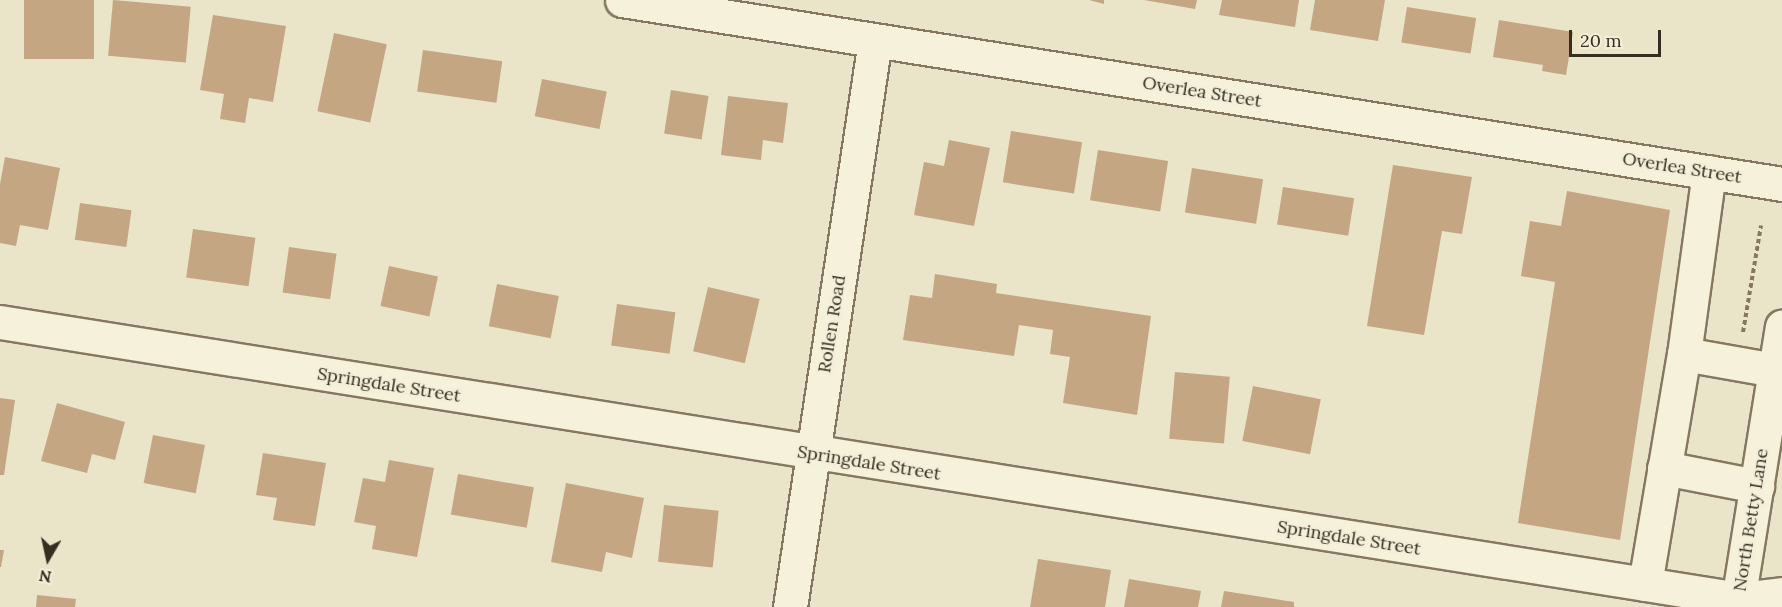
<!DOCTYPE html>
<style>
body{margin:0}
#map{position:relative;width:1782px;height:607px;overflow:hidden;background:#eae4c9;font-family:Lora,serif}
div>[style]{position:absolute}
.building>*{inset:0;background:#c4a683;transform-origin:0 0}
.path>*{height:4px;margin-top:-2px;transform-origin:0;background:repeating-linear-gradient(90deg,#85785f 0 4.5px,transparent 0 7.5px)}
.roads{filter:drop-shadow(2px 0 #85785f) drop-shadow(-2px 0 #85785f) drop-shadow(0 2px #85785f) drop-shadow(0 -2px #85785f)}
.minor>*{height:33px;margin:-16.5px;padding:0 16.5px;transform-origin:16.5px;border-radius:16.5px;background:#f6f1db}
span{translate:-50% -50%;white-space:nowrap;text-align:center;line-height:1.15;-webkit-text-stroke:4.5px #f2eed8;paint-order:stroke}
.street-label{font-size:18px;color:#372e21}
.north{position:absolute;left:18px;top:529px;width:60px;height:60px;-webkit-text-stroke:4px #f2eed8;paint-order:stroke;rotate:189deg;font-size:16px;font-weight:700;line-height:24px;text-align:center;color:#372e21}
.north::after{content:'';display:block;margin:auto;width:21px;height:27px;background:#372e21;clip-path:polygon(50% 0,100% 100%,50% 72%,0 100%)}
.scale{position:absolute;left:1569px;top:30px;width:92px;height:27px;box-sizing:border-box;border:3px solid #372e21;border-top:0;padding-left:8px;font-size:18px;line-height:21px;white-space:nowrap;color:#372e21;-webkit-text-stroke:4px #f2eed8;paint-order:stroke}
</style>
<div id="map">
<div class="building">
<div style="left:24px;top:0;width:70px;height:59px"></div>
<div style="left:113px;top:0;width:78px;height:56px;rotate:5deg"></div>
<div style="clip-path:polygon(1089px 0,1104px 0,1104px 4px)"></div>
<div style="clip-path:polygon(1144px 0,1197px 0,1195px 9px)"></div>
<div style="clip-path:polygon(1222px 0,1299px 0,1295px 27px,1219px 15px)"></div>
<div style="clip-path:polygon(1315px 0,1385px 0,1378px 41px,1310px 30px)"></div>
<div style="left:1407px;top:7px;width:70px;height:36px;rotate:9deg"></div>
<div style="clip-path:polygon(213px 15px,286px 26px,273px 102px,249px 98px,245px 123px,220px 119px,224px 94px,200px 90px)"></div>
<div style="clip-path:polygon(1499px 20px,1573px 32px,1566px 75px,1542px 71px,1543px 65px,1493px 57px)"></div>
<div style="left:334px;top:33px;width:54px;height:80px;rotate:12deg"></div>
<div style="left:423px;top:50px;width:80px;height:42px;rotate:8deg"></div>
<div style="left:542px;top:79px;width:66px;height:38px;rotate:11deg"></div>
<div style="left:671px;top:90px;width:38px;height:44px;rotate:9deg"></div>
<div style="clip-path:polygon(728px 96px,788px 103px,783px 143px,763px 140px,761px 160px,721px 155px)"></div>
<div style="left:1011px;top:131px;width:72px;height:52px;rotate:9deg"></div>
<div style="clip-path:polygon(949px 140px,990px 148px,974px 226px,914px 215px,924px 162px,944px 166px)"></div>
<div style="left:1098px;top:150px;width:71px;height:51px;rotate:9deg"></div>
<div style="clip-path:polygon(5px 157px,60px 168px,48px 230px,20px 225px,16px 246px,0 243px,0 184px)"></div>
<div style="clip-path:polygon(1393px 165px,1472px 177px,1462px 234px,1442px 231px,1424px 335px,1367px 326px)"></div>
<div style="left:1192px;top:168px;width:72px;height:45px;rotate:9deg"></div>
<div style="left:1283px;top:187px;width:72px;height:38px;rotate:9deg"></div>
<div style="clip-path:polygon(1567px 191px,1670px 210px,1620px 540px,1518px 523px,1555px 282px,1521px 276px,1530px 221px,1561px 226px)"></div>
<div style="left:80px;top:203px;width:52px;height:37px;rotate:8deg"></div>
<div style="left:193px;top:229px;width:63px;height:49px;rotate:8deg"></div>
<div style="left:289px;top:247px;width:48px;height:46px;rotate:8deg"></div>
<div style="left:389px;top:266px;width:50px;height:41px;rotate:12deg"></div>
<div style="clip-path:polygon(935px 274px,997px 284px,996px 293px,1151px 316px,1137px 415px,1063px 403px,1070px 357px,1050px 354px,1053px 330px,1019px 325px,1014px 356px,903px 340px,910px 295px,932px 298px)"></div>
<div style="left:497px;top:284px;width:63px;height:43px;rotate:11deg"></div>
<div style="left:708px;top:287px;width:53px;height:66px;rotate:13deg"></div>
<div style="left:617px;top:304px;width:59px;height:42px;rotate:8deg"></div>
<div style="left:1175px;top:372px;width:55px;height:67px;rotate:5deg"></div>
<div style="left:1253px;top:386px;width:69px;height:56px;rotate:11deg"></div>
<div style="clip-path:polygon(0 398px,15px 400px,4px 475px,0 475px)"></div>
<div style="clip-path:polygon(57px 403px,125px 422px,115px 460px,92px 454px,87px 473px,41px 461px)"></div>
<div style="left:153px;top:435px;width:53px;height:49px;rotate:11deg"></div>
<div style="clip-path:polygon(263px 453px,326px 463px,315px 526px,273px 520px,277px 498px,256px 495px)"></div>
<div style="clip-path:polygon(389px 460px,434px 468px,417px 557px,372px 549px,376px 526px,354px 522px,363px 478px,385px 482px)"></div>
<div style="left:458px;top:474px;width:77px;height:41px;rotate:10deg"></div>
<div style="clip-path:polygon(566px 483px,644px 498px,632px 558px,606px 552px,602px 572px,551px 562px)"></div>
<div style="left:664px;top:505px;width:55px;height:57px;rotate:6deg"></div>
<div style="clip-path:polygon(0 550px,4px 550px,1px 567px,0 567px)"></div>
<div style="clip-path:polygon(1038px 559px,1111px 570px,1105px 607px,1030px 607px)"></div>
<div style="clip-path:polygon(1129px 579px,1201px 591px,1198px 607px,1124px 607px)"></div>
<div style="clip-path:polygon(1224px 591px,1294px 602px,1294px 607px,1221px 607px)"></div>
<div style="clip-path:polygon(37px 595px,76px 599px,75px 607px,36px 607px)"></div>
</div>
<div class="path">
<div style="left:1743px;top:332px;width:108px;rotate:-80.4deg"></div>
</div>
<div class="roads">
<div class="minor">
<div style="left:622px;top:0;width:1175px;rotate:9.01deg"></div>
<div style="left:1709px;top:172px;width:184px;rotate:97.8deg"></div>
<div style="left:1684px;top:354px;width:92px;rotate:10deg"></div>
<div style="left:0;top:322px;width:1761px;rotate:9.05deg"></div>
<div style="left:1739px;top:599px;width:43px;rotate:-6.6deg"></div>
<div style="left:1664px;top:468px;width:95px;rotate:11deg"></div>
<div style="left:1645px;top:584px;width:233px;rotate:-80.4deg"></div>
<div style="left:790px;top:607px;width:573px;rotate:-81.47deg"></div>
<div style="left:1737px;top:607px;width:284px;rotate:-80.9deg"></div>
</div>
</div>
<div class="street-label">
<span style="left:1202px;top:92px;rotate:9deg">Overlea Street</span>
<span style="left:1682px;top:168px;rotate:9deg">Overlea Street</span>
<span style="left:832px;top:324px;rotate:-81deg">Rollen Road</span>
<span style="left:389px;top:385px;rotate:9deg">Springdale Street</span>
<span style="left:869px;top:463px;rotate:9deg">Springdale Street</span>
<span style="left:1751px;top:520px;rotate:-81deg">North Betty Lane</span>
<span style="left:1349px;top:538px;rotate:9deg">Springdale Street</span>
</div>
<div class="north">N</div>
<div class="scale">20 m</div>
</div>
